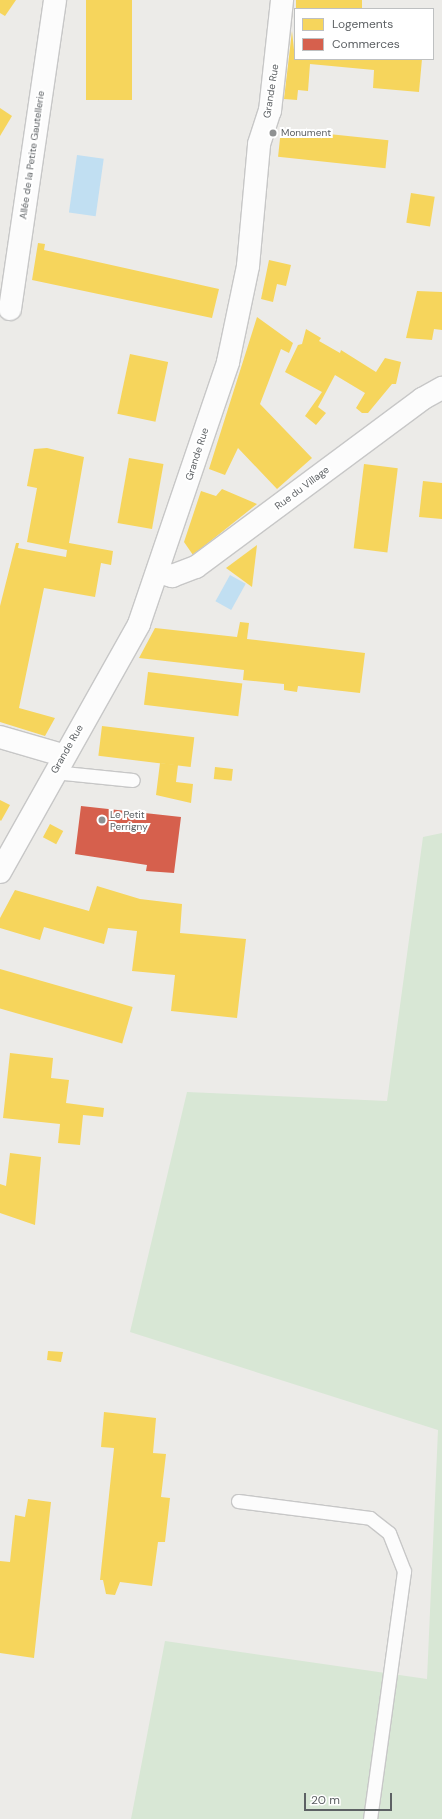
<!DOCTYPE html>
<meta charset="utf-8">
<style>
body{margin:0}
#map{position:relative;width:442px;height:1819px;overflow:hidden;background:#ecebe8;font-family:"DM Sans",sans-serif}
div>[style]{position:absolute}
.green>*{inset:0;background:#d8e7d5}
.water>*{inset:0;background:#c1dff2;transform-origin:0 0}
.homes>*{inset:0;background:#f6d55c;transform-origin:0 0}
.shops>*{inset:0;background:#d6604d}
.roads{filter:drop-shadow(1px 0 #c7c7c7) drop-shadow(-1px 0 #c7c7c7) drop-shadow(0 1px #c7c7c7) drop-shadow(0 -1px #c7c7c7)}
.lane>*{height:13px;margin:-6.5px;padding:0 6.5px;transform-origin:6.5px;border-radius:6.5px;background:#fcfcfc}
.street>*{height:22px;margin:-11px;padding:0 11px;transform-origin:11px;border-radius:11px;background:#fcfcfc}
.secondary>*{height:22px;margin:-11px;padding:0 11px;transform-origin:11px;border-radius:11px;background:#fcfcfc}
.dots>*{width:11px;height:11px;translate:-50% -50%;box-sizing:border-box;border:2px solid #fff;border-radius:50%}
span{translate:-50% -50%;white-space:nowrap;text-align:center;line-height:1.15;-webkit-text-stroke:4px #fff;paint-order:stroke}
.street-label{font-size:10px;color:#5d6164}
.poi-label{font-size:10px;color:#5d6164}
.left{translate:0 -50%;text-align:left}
.legend{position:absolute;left:294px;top:8px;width:140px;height:52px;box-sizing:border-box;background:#fff;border:1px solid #bec0c1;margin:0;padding:5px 7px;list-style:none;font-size:12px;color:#5d6164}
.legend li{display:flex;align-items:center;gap:8px;height:20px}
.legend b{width:20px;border:1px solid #bec0c1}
.scale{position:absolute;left:304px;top:1793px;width:88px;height:18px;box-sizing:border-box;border:2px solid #5d6164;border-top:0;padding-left:5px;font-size:12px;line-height:14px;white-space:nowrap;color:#5d6164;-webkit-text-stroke:3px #fff;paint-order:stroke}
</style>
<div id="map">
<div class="green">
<div style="clip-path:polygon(442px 833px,442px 1819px,131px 1819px,165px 1641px,427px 1679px,438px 1430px,130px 1332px,187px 1092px,387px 1101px,423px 837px)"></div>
</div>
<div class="water">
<div style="left:77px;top:155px;width:27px;height:58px;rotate:8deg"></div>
<div style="left:230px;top:575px;width:18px;height:30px;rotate:29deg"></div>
</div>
<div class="homes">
<div style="clip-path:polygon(0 0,16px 0,5px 16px,0 13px)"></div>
<div style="left:86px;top:0;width:46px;height:100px"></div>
<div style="left:296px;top:0;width:66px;height:9px"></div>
<div style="clip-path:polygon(292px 31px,295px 59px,422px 59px,419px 92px,373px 88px,374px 70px,310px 64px,308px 91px,298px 90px,297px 100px,284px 99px)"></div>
<div style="clip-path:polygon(0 108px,12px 116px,0 136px)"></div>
<div style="left:281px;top:129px;width:108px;height:28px;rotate:6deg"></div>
<div style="left:411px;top:193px;width:24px;height:30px;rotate:9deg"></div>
<div style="clip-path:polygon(38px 243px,45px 244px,44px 250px,219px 289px,212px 318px,32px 280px)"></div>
<div style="clip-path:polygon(269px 260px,291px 265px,286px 286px,277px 284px,273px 302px,261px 299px)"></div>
<div style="clip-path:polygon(417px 291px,442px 292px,442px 330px,434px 329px,432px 340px,406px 338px)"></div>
<div style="clip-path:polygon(257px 317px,293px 343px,289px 353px,281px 349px,260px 404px,312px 458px,277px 489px,238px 448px,225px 475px,209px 469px)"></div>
<div style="clip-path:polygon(306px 329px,321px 338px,319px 341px,340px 353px,341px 350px,376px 372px,385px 358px,401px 362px,396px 384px,392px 384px,368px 413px,362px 413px,356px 408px,365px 393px,335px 375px,318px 407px,326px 413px,316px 425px,305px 416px,322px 392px,285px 372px,298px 345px,302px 344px)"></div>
<div style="left:130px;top:354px;width:39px;height:61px;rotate:12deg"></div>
<div style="clip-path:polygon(47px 448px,84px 457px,69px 543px,113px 551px,111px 565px,101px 563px,95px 597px,44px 588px,19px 708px,55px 718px,45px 736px,0 722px,0 606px,16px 543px,19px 543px,18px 548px,66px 557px,67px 550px,27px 542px,37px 488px,27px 486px,34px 449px)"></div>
<div style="left:129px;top:458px;width:35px;height:66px;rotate:10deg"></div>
<div style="left:364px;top:464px;width:34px;height:85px;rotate:7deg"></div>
<div style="clip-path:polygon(423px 481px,442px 483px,442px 519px,419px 517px)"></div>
<div style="clip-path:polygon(222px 489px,257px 504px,193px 555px,184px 542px,201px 491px,216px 496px)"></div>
<div style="clip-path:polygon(257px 545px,252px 587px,226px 568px)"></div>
<div style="clip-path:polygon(240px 622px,249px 623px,247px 639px,365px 653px,360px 693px,298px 686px,297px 692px,284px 690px,284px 684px,243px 680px,244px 670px,139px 658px,155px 628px,237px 637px)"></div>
<div style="left:148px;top:672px;width:95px;height:33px;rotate:7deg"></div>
<div style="left:102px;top:726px;width:93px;height:30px;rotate:7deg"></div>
<div style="clip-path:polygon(160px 763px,178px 765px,176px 782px,193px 784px,191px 803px,156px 795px)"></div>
<div style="left:215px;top:767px;width:18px;height:12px;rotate:6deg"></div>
<div style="clip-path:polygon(0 800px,10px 805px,1px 821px,0 820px)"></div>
<div style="left:50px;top:824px;width:15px;height:15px;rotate:28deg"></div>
<div style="clip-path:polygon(97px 886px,140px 899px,182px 904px,180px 933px,246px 939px,237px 1018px,171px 1011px,175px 975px,132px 971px,137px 931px,108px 928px,104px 944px,44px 927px,40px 940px,0 928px,0 918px,15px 890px,89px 911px)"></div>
<div style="left:0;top:969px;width:138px;height:38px;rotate:16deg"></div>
<div style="clip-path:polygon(10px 1053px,53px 1058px,51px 1078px,69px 1080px,66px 1103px,104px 1108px,103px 1117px,83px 1115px,80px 1145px,58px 1143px,60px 1124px,3px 1118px)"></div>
<div style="clip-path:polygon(10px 1153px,41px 1157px,35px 1225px,0 1213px,0 1184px,6px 1186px)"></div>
<div style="clip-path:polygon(48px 1351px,63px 1352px,61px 1362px,47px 1360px)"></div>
<div style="clip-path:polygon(104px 1412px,156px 1418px,153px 1453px,166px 1454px,161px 1497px,170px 1498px,165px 1542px,158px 1542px,152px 1586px,120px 1582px,115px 1595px,106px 1594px,103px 1580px,100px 1580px,114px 1448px,101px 1447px)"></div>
<div style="clip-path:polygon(28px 1499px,51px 1502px,34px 1658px,0 1653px,0 1561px,10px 1562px,15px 1515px,25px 1517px)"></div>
</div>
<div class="shops">
<div style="clip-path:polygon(81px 806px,181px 817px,174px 873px,146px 871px,147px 865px,75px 854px)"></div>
</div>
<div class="roads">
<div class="lane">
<div style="left:54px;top:772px;width:79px;rotate:5.8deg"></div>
<div style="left:238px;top:1501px;width:133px;rotate:7.3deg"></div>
<div style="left:370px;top:1518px;width:24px;rotate:38deg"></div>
<div style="left:389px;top:1533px;width:41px;rotate:68.5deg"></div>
<div style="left:404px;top:1571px;width:250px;rotate:97.8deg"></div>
</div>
<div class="street">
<div style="left:10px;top:309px;width:312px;rotate:-81.7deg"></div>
<div style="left:158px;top:572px;width:15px;rotate:16deg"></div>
<div style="left:172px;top:576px;width:26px;rotate:-21deg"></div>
<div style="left:196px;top:567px;width:282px;rotate:-36.6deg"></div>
<div style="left:422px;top:399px;width:23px;rotate:-29deg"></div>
<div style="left:0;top:737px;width:65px;rotate:16.2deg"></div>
</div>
<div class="secondary">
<div style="left:0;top:872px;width:284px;rotate:-60.7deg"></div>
<div style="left:139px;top:624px;width:277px;rotate:-71.2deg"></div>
<div style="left:228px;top:362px;width:98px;rotate:-78.2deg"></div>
<div style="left:248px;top:266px;width:122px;rotate:-84.8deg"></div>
<div style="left:259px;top:144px;width:35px;rotate:-72deg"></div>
<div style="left:270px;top:111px;width:112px;rotate:-83.8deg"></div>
</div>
</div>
<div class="dots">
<div style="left:273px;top:133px;background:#8f9192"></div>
<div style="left:102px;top:820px;background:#8f9192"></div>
</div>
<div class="street-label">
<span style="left:271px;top:91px;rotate:-81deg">Grande Rue</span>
<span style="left:32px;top:155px;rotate:-82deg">Allée de la Petite Gautellerie</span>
<span style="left:197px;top:454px;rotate:-72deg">Grande Rue</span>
<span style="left:302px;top:488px;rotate:-37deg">Rue du Village</span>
<span style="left:67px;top:749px;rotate:-60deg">Grande Rue</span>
</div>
<div class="poi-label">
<span class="left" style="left:281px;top:133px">Monument</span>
<span class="left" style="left:110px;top:820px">Le Petit<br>Perrigny</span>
</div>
<ul class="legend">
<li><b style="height:11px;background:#f6d55c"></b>Logements</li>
<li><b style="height:11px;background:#d6604d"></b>Commerces</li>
</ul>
<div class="scale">20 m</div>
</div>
